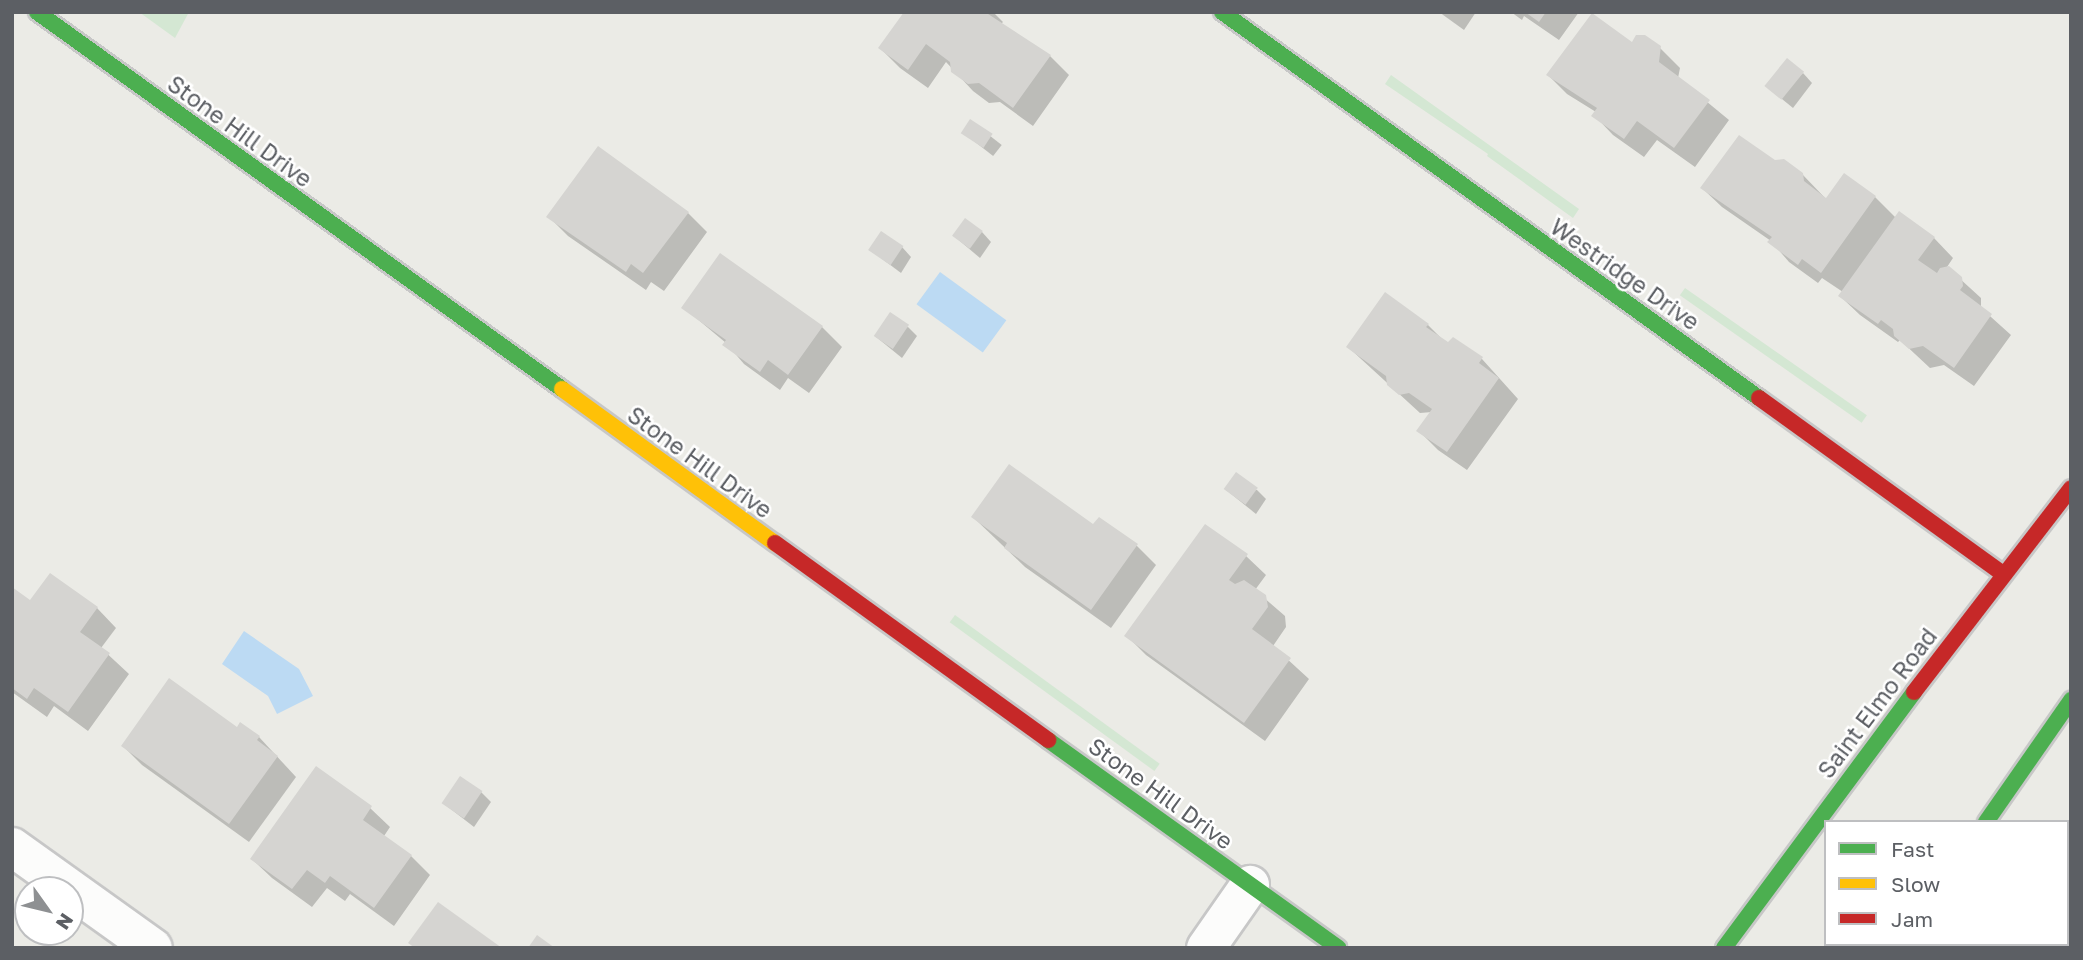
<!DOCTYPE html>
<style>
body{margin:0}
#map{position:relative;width:2083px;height:960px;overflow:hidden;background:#ebebe6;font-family:"Golos Text",sans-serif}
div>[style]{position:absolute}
.green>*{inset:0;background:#d4e7d3;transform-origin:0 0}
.water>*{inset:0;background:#bcdaf3;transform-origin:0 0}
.shadow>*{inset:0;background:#0003;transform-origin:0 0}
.building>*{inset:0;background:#d5d4d1;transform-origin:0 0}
.roads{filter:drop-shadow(2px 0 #c7c7c7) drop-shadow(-2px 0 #c7c7c7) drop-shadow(0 2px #c7c7c7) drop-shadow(0 -2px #c7c7c7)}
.street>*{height:38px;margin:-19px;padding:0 19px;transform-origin:19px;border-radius:19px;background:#fcfcfb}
.fast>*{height:16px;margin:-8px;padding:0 8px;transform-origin:8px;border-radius:8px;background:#4caf50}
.slow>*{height:16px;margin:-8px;padding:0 8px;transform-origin:8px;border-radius:8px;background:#ffc107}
.jam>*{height:16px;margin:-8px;padding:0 8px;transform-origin:8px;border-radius:8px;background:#c62828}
span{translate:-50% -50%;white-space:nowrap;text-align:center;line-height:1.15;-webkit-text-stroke:5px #fff;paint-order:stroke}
.street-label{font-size:23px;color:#5c5f64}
.frame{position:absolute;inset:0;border:14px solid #5c5f64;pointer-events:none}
.legend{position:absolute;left:1824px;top:820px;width:245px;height:126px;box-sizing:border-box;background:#fff;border:2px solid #bebfc1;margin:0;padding:9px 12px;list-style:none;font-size:21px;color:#5c5f64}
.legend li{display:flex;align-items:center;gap:14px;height:35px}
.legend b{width:35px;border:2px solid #bebfc1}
.north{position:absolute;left:14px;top:876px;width:70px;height:70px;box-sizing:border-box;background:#fff;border:2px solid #bebfc1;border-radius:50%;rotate:124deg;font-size:19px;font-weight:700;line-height:28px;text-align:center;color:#5c5f64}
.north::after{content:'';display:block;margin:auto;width:24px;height:32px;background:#8e9092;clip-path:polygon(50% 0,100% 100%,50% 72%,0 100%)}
</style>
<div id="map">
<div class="green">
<div style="clip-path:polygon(139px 12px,189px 12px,175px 38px)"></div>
<div style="clip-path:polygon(1391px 75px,1579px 209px,1573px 218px,1487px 156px,1488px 154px,1385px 84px)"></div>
<div style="left:1685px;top:288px;width:222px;height:9px;rotate:35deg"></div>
<div style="left:955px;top:615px;width:253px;height:9px;rotate:36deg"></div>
</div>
<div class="water">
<div style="left:940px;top:272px;width:82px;height:40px;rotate:36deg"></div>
<div style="clip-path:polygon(244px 631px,299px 669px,313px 696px,277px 714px,268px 696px,222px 664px)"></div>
</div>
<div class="shadow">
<div style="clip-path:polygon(906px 12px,993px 12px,1003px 22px,1001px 24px,1050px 56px,1069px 75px,1033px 126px,1000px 102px,989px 103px,973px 91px,946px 62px,928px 88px,900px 68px,880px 48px)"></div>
<div style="clip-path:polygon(1439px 12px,1476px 12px,1464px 30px)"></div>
<div style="clip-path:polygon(1511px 12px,1579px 12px,1559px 40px,1524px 16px,1522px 20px)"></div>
<div style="clip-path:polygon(1632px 45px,1660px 48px,1680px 68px,1678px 78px,1729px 120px,1695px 167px,1657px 140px,1644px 157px,1613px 135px,1594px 115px,1596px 112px,1567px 94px,1548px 75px)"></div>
<div style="clip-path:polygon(1803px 73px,1812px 83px,1793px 108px,1777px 95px)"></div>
<div style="left:971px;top:121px;width:39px;height:14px;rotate:38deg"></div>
<div style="clip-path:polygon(1774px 162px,1802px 174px,1827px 200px,1844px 176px,1875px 197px,1896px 218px,1934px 238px,1953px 258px,1947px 267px,1981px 298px,1981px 308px,2011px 335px,1974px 386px,1944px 365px,1930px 368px,1900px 340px,1898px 342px,1860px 315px,1840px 296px,1843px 292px,1822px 278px,1818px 283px,1789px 262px,1771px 241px,1722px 207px,1702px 188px)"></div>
<div style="clip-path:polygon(688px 213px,707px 232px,664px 291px,651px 282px,646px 290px,568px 236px,549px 217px)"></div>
<div style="clip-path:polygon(982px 232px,991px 242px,980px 258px,954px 236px)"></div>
<div style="clip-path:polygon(902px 247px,911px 257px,901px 273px,869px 249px)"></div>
<div style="clip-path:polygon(720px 255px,822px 327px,842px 347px,809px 393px,788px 378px,780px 390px,744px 364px,726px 343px,683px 307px)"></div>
<div style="clip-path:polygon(1385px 295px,1428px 325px,1446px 343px,1482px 359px,1518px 399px,1467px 470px,1438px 450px,1418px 430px,1432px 412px,1420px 413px,1348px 347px)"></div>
<div style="clip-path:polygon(908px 327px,917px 336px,902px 358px,875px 336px)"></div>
<div style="clip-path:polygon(1225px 489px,1257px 490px,1266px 499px,1256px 514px)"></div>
<div style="clip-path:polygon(973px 517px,1093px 526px,1137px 546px,1156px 565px,1111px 628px,1025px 567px)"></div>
<div style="clip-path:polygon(1246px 556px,1266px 575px,1255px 590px,1285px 616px,1286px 627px,1273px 646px,1309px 679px,1265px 741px,1146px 655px,1126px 635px)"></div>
<div style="clip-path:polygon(12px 589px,31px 603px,97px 608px,116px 628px,101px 648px,129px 674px,88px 731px,54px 706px,47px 717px,12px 692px)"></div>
<div style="clip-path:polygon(237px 730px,259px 737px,296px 777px,249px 842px,142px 765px,123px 746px)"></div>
<div style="clip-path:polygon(481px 792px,491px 802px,474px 827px,443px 803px)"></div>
<div style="clip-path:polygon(370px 808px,390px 827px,384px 836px,411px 856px,430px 875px,394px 926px,350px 894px,345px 901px,327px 888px,312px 907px,272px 878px,252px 859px)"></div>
</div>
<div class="building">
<div style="clip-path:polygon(904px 12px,985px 12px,1051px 55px,1013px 108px,979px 83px,968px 84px,951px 72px,950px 62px,926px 44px,908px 70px,878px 48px)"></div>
<div style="clip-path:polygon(1525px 12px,1546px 12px,1539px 22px)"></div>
<div style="clip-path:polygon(1592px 13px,1632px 42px,1636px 35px,1645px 35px,1661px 46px,1659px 62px,1710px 100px,1674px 148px,1637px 121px,1624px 139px,1591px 116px,1597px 108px,1546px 75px)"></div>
<div style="left:1787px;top:58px;width:22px;height:36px;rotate:39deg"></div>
<div style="left:970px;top:119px;width:27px;height:17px;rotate:33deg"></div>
<div style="clip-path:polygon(1739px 135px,1775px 160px,1784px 159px,1803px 173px,1804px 181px,1826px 198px,1844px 173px,1876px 196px,1821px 273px,1802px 259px,1798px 265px,1767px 242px,1772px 237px,1700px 188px)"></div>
<div style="clip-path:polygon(598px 146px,689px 212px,643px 273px,631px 264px,626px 272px,546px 217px)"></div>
<div style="clip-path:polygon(1899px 211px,1935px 237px,1918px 260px,1937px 273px,1940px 268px,1949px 266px,1962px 277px,1963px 286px,1960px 290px,1992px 314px,1954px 368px,1923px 346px,1909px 349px,1894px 336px,1893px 329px,1881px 320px,1878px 324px,1838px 296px)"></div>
<div style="left:965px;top:218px;width:22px;height:22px;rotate:36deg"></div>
<div style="left:881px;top:231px;width:27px;height:23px;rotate:34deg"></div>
<div style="clip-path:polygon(720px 253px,823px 326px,788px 375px,768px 360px,760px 372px,722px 345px,726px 340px,681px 308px)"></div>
<div style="clip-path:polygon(1385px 292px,1429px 324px,1426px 327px,1448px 342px,1453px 337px,1483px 357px,1479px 363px,1499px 378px,1447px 452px,1416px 431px,1432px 409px,1409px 393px,1399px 395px,1387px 385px,1386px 376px,1346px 347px)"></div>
<div style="left:890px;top:312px;width:23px;height:29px;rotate:34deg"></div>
<div style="clip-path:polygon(1009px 464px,1093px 524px,1099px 517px,1138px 544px,1091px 610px,1004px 548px,1007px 543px,971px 517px)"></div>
<div style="left:1236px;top:472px;width:27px;height:21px;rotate:36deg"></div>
<div style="clip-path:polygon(1205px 524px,1248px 554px,1229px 580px,1235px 584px,1244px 580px,1266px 595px,1268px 607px,1252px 629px,1291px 658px,1244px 723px,1124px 636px)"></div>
<div style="clip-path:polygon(50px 573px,98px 607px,80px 632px,110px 653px,68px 712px,34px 688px,27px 699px,12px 688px,12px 587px,30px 600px)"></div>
<div style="clip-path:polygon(169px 678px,237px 727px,240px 722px,260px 736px,257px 740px,278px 756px,229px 824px,121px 746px)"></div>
<div style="clip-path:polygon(316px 766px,372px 806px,363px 820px,412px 855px,374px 908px,330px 876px,325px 883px,307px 870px,292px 889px,250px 859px)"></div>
<div style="left:460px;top:776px;width:27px;height:33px;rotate:34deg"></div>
<div style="clip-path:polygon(438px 902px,502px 948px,415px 948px,408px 943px)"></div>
<div style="clip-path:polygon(537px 935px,555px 948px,528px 948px)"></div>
</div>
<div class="roads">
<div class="street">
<div style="left:12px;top:847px;width:173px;rotate:35.6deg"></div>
<div style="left:1206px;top:948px;width:77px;rotate:-55.1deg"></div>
</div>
<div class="fast">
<div style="left:37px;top:12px;width:646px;rotate:35.68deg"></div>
<div style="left:1222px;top:12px;width:661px;rotate:35.71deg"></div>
<div style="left:1048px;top:740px;width:357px;rotate:35.6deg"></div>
<div style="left:1986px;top:822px;width:149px;rotate:-55.1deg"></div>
<div style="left:1724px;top:948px;width:319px;rotate:-53.4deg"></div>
</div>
<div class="slow">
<div style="left:562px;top:389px;width:263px;rotate:35.9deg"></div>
<div style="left:1898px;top:948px;width:4px;rotate:-63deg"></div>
</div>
<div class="jam">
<div style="left:1759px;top:398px;width:299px;rotate:35.8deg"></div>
<div style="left:775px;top:543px;width:337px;rotate:35.8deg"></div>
<div style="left:1914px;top:692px;width:257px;rotate:-52.4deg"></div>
</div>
</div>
<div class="street-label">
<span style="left:240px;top:131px;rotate:36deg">Stone Hill Drive</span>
<span style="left:1625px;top:274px;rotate:35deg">Westridge Drive</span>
<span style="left:700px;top:462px;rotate:36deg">Stone Hill Drive</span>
<span style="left:1877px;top:703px;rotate:-53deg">Saint Elmo Road</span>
<span style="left:1161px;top:793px;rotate:36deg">Stone Hill Drive</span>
</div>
<div class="frame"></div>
<ul class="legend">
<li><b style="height:9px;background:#4caf50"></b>Fast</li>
<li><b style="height:9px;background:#ffc107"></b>Slow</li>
<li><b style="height:9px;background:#c62828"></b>Jam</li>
</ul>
<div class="north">N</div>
</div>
